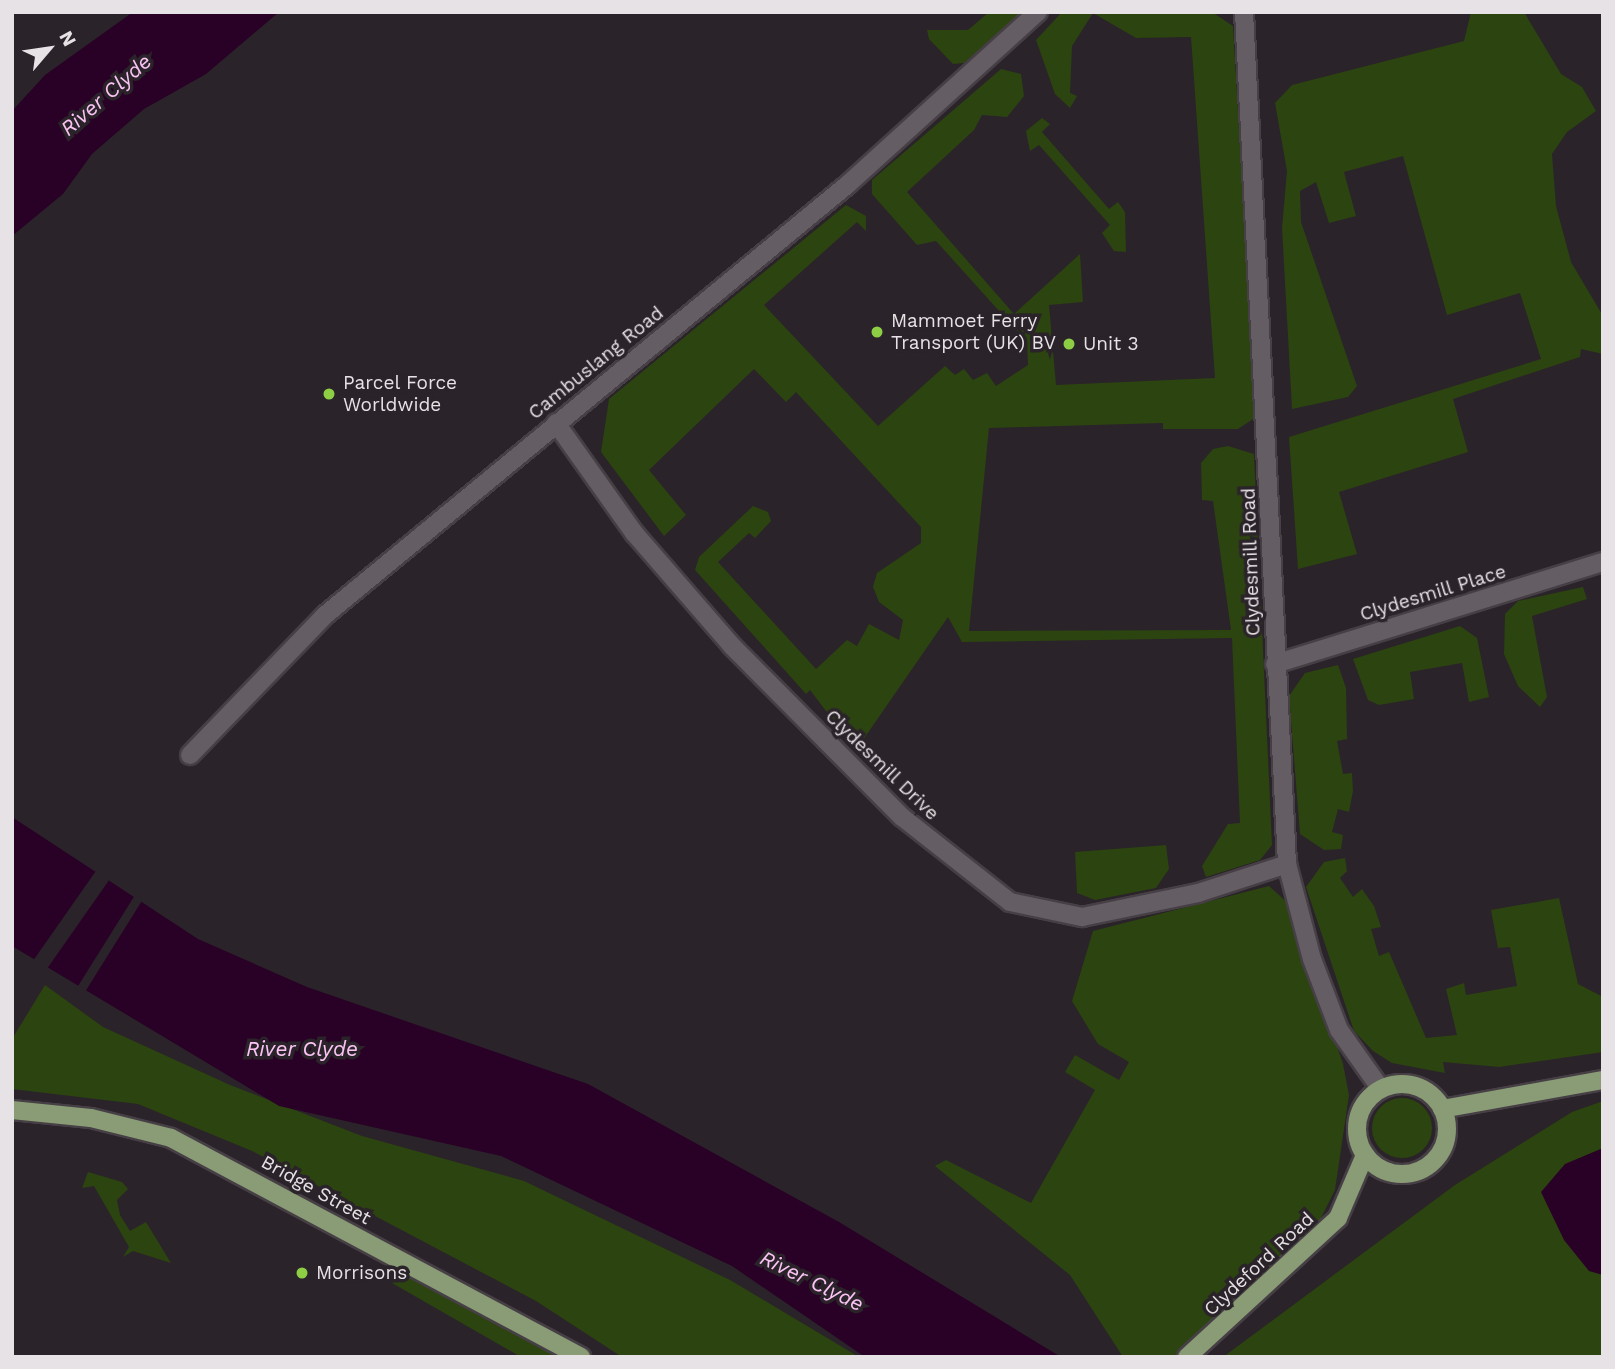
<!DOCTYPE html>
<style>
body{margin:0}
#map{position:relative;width:1615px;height:1369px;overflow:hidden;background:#2a2329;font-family:"Work Sans",sans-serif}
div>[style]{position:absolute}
.green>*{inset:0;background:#2c4410}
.round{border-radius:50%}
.water>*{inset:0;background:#290026}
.pier>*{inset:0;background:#2a2329;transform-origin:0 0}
.roads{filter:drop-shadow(2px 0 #463f45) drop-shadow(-2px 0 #463f45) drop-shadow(0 2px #463f45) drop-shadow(0 -2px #463f45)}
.minor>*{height:18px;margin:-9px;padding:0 9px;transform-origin:9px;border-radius:9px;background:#655d64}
.primary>*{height:18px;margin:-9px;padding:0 9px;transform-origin:9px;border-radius:9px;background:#899c75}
.primary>.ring{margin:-9px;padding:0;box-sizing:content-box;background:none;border:18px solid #899c75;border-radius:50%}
.dots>*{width:19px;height:19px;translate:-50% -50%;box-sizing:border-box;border:4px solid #2a2329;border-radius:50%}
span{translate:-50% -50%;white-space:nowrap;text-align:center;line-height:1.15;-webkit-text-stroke:7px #2a2329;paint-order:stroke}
.poi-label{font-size:19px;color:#e7e2e6}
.left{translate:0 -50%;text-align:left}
.street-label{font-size:19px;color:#e7e2e6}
.water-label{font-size:21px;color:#fbc4f4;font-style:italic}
.frame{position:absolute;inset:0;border:14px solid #e7e2e6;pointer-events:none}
.north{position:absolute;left:14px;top:14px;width:70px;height:70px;-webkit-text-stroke:5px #2a2329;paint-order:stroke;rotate:61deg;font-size:19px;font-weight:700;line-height:28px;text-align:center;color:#e7e2e6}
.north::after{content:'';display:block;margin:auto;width:24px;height:32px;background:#e7e2e6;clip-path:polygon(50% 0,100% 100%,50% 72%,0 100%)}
</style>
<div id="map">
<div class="green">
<div style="clip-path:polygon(989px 12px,1022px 12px,964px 63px,953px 64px,929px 39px,927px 30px,968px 30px)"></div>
<div style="clip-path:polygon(1062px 12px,1212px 12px,1233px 26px,1256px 417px,1238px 429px,1163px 429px,1163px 423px,989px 428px,969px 631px,1231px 630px,1213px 501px,1202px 500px,1201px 463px,1213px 449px,1228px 446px,1254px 454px,1272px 845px,1260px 860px,1206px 877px,1202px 866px,1228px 824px,1240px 823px,1232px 638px,962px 642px,948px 617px,856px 750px,810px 690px,806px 694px,695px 570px,699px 557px,753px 506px,768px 512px,771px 521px,755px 538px,749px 533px,718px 562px,816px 669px,847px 640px,857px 646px,869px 624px,899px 640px,903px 620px,879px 602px,873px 587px,877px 573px,921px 543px,921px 527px,796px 392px,786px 402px,754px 369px,649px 470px,686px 515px,664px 536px,601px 452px,609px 399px,846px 205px,866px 216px,866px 231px,857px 222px,764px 305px,878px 426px,945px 366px,955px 375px,964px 369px,973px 380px,987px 373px,996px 386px,1028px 365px,1027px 342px,936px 241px,917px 245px,872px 194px,872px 180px,1001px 69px,1021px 74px,1024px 96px,1007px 117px,982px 115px,974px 130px,907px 192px,1014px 314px,1080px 254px,1083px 302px,1049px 305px,1056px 385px,1215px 378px,1191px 37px,1136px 38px,1093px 13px,1072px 46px,1070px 93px,1077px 96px,1070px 108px,1055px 94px,1036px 40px)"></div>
<div style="clip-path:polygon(1471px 12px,1524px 12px,1561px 74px,1582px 87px,1596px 111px,1567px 132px,1552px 154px,1556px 206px,1571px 262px,1603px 316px,1603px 354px,1581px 349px,1580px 357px,1453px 399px,1468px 452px,1339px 492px,1357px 554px,1298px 569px,1289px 437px,1541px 359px,1520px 293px,1447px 315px,1403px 156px,1344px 172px,1356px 216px,1329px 223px,1316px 182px,1300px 191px,1301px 222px,1357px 386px,1348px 397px,1292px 409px,1282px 228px,1287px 171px,1275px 103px,1292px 85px,1464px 41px)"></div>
<div style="clip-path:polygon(1042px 118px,1050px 124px,1042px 132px,1109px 209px,1118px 202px,1125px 212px,1126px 252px,1114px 251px,1102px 233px,1110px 225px,1039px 145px,1030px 151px,1026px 131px)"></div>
<div style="clip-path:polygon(1583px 587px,1587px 599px,1532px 616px,1547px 697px,1540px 707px,1518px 686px,1504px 654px,1505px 614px,1518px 601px)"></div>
<div style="clip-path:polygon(1460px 626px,1477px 638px,1489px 697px,1469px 702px,1462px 663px,1410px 672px,1414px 699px,1379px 705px,1368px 700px,1353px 659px)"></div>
<div style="clip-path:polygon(1338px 665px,1346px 688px,1347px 739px,1337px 741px,1343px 774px,1352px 773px,1353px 791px,1349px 812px,1338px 809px,1332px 832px,1343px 835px,1341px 849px,1324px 850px,1300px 834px,1289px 696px,1305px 673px)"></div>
<div style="clip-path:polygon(1166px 845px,1169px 869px,1156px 888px,1095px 900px,1077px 893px,1075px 852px)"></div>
<div style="clip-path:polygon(1345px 858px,1347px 871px,1340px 878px,1353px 897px,1362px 889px,1374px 906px,1381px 927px,1371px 929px,1379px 956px,1389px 952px,1426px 1038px,1457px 1035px,1446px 989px,1464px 983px,1466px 995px,1517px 986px,1510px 947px,1498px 948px,1491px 910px,1559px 898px,1578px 984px,1603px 997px,1603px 1052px,1499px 1067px,1443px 1062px,1445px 1073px,1392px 1063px,1373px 1051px,1354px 1031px,1306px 887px,1324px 862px)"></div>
<div style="clip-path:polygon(1269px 886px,1289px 904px,1343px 1064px,1349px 1095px,1335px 1190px,1314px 1232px,1209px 1332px,1174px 1357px,1123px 1357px,1070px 1275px,935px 1166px,946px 1160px,1031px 1203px,1095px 1090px,1065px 1072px,1075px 1055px,1119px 1080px,1129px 1062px,1098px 1044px,1072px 1001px,1093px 931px)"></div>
<div style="clip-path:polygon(45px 985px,103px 1027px,230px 1085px,362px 1136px,524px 1181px,730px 1280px,859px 1357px,622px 1357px,536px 1301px,252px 1151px,138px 1104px,12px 1089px,12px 1039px)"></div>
<div class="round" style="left:1372px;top:1098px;width:60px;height:60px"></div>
<div style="clip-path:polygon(1603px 1101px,1603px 1357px,1223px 1357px,1455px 1185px,1572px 1112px)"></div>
<div style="clip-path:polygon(88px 1172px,122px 1182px,128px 1189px,117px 1200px,120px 1215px,130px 1231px,146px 1222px,171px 1263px,133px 1251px,123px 1257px,129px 1247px,94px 1186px,82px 1188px)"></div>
<div style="clip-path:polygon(401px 1276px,418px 1279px,560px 1357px,521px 1357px,392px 1283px)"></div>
</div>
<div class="water">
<div style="clip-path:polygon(133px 12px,279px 12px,206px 74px,144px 109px,92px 154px,63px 194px,12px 236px,12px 111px,45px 75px)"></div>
<div style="clip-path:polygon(12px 817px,198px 939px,307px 987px,588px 1084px,839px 1222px,1061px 1357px,865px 1357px,732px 1266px,501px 1156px,279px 1106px,12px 946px)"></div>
<div style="clip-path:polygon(1603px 1148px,1603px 1275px,1589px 1271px,1564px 1240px,1541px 1192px,1565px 1164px)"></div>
</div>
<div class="pier">
<div style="left:98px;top:868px;width:16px;height:116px;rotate:35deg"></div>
<div style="left:135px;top:895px;width:9px;height:113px;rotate:32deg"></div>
</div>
<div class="roads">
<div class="minor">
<div style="left:1244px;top:12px;width:853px;rotate:87.11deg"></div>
<div style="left:1287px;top:864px;width:98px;rotate:75.3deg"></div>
<div style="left:1312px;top:959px;width:76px;rotate:69.2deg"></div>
<div style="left:1339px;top:1030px;width:72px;rotate:54.6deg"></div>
<div style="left:556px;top:423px;width:136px;rotate:54.6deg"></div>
<div style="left:635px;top:534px;width:148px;rotate:49.1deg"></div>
<div style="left:732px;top:646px;width:241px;rotate:45.2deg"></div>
<div style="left:902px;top:817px;width:137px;rotate:38.2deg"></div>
<div style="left:1010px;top:902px;width:74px;rotate:11.8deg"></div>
<div style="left:1082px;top:917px;width:118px;rotate:-11.7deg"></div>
<div style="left:1198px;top:893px;width:94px;rotate:-18deg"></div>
<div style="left:1275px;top:664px;width:343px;rotate:-17.3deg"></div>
<div style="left:190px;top:755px;width:193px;rotate:-46deg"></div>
<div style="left:324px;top:616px;width:678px;rotate:-39.49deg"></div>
<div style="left:847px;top:185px;width:258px;rotate:-42.2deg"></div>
</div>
<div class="primary">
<div class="ring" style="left:1357px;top:1084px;width:72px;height:72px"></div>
<div style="left:1442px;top:1109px;width:164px;rotate:-10.2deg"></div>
<div style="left:12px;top:1110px;width:79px;rotate:5.8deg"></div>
<div style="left:91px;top:1118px;width:82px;rotate:14deg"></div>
<div style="left:171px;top:1138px;width:465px;rotate:28.1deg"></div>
<div style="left:1187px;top:1357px;width:205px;rotate:-42.6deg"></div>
<div style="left:1338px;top:1218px;width:69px;rotate:-66.8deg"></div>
</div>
</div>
<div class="dots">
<div style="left:877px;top:332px;background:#8dce44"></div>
<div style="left:1069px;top:344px;background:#8dce44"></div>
<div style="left:329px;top:394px;background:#8dce44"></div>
<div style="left:302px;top:1273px;background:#8dce44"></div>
</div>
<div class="poi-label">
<span class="left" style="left:891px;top:332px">Mammoet Ferry<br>Transport (UK) BV</span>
<span class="left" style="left:1083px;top:344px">Unit 3</span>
<span class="left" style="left:343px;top:394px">Parcel Force<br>Worldwide</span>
<span class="left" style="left:316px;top:1273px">Morrisons</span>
</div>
<div class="street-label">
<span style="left:596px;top:363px;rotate:-39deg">Cambuslang Road</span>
<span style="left:1251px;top:562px;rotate:-92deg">Clydesmill Road</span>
<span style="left:1433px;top:593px;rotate:-17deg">Clydesmill Place</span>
<span style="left:882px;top:765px;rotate:44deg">Clydesmill Drive</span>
<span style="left:316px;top:1190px;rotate:29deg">Bridge Street</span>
<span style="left:1259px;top:1264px;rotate:-43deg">Clydeford Road</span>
</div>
<div class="water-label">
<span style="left:106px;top:95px;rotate:-41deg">River Clyde</span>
<span style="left:302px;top:1049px">River Clyde</span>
<span style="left:812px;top:1281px;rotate:26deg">River Clyde</span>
</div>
<div class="frame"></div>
<div class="north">N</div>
</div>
